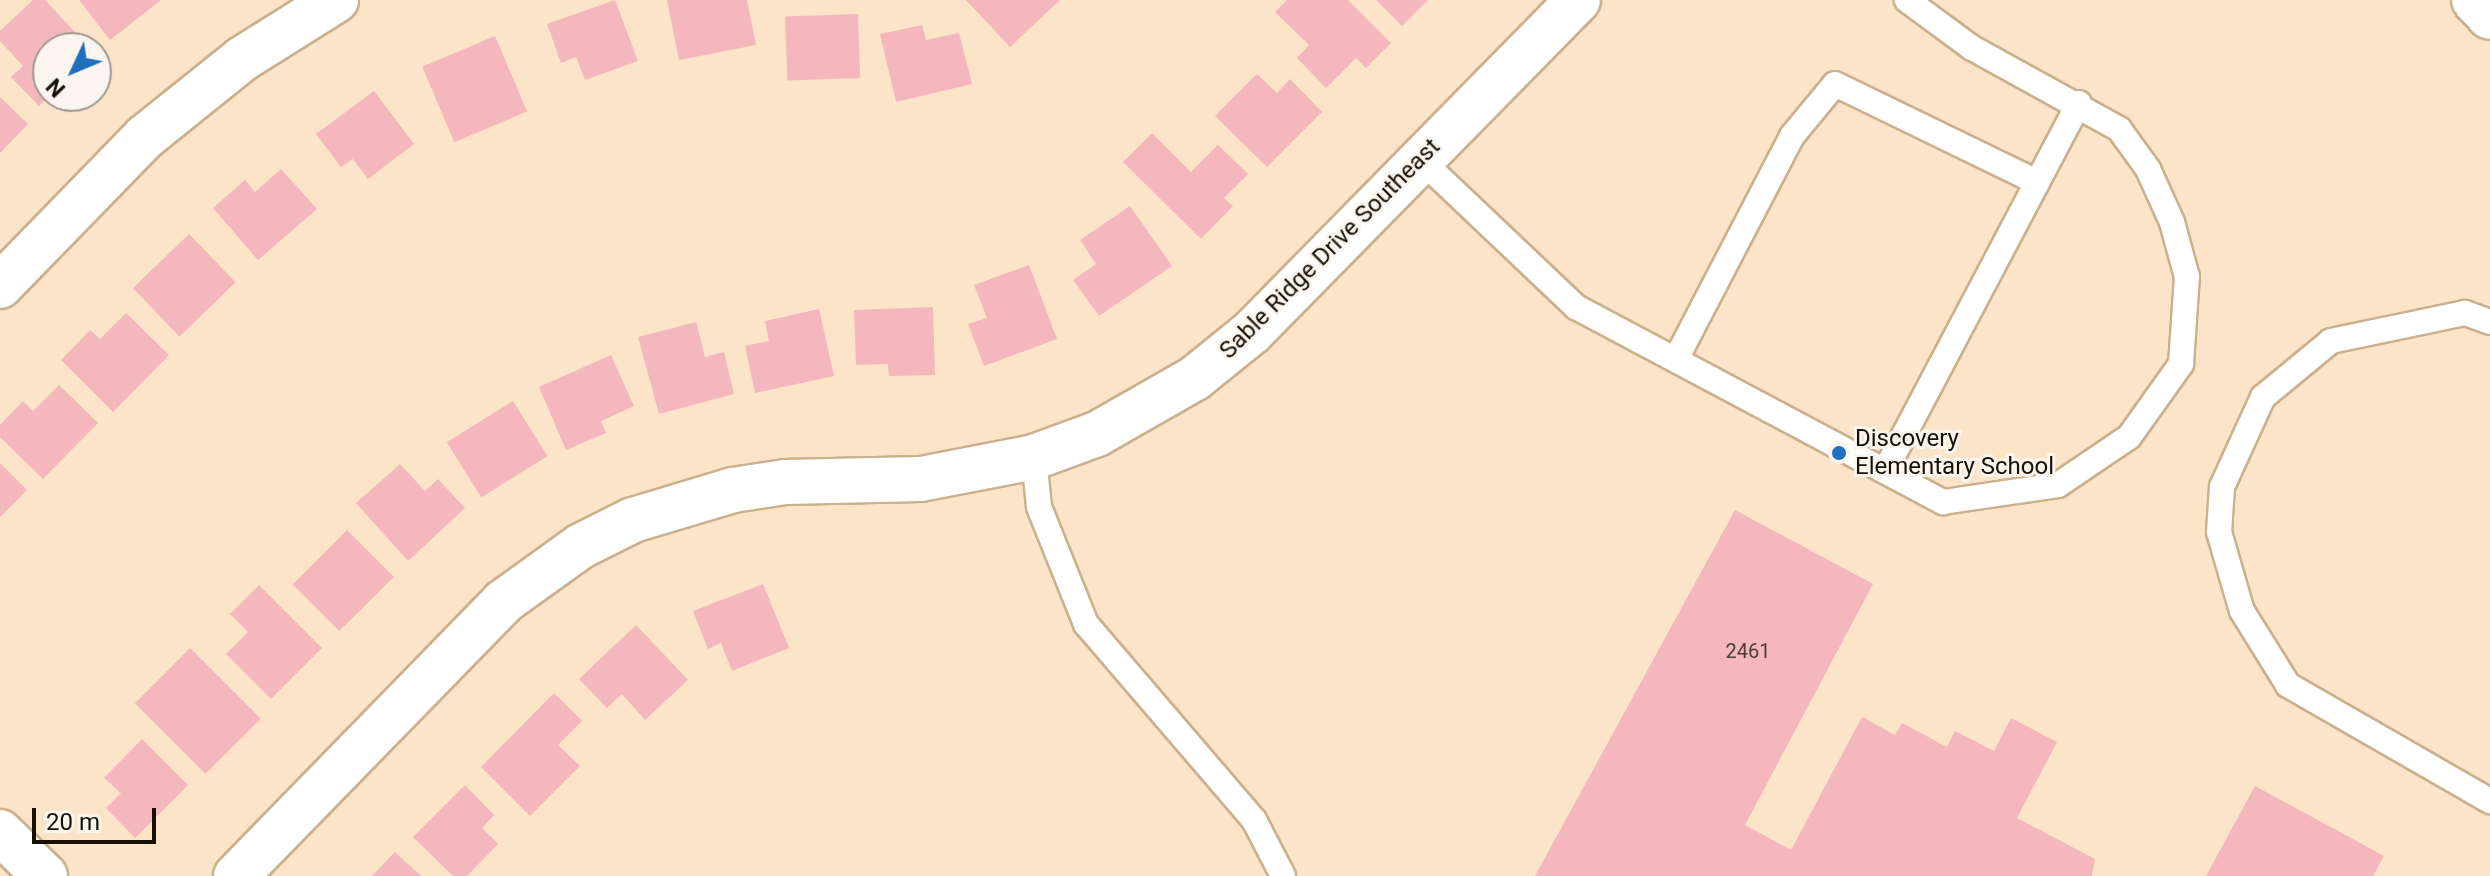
<!DOCTYPE html>
<style>
body{margin:0}
#map{position:relative;width:2490px;height:876px;overflow:hidden;background:#fce4c8;font-family:Roboto,sans-serif}
div>[style]{position:absolute}
.building>*{inset:0;background:#f4b7bd;transform-origin:0 0}
.roads{filter:drop-shadow(2px 0 #cbb08e) drop-shadow(-2px 0 #cbb08e) drop-shadow(0 2px #cbb08e) drop-shadow(0 -2px #cbb08e)}
.lane>*{height:24px;margin:-12px;padding:0 12px;transform-origin:12px;border-radius:12px;background:#fff}
.street>*{height:44px;margin:-22px;padding:0 22px;transform-origin:22px;border-radius:22px;background:#fff}
.secondary>*{height:44px;margin:-22px;padding:0 22px;transform-origin:22px;border-radius:22px;background:#fff}
.dots>*{width:22px;height:22px;translate:-50% -50%;box-sizing:border-box;border:4px solid #faf5ee;border-radius:50%}
span{translate:-50% -50%;white-space:nowrap;text-align:center;line-height:1.15;-webkit-text-stroke:6px #faf5ee;paint-order:stroke}
.number-label{font-size:20px;color:#503a32}
.number-label span{-webkit-text-stroke-width:0}
.street-label{font-size:24px;color:#191004}
.poi-label{font-size:24px;color:#191004}
.left{translate:0 -50%;text-align:left}
.north{position:absolute;left:32px;top:32px;width:80px;height:80px;box-sizing:border-box;background:#faf5ee;border:2px solid #a09990;border-radius:50%;rotate:226deg;font-size:22px;font-weight:700;line-height:32px;text-align:center;color:#191004}
.north::after{content:'';display:block;margin:auto;width:28px;height:36px;background:#1f6fbe;clip-path:polygon(50% 0,100% 100%,50% 72%,0 100%)}
.scale{position:absolute;left:32px;top:808px;width:124px;height:36px;box-sizing:border-box;border:4px solid #191004;border-top:0;padding-left:10px;font-size:24px;line-height:28px;white-space:nowrap;color:#191004;-webkit-text-stroke:6px #faf5ee;paint-order:stroke}
</style>
<div id="map">
<div class="building">
<div style="clip-path:polygon(33px 0,45px 0,90px 48px,48px 48px,48px 97px,39px 106px,11px 77px,23px 66px,0 41px,0 31px)"></div>
<div style="clip-path:polygon(79px 0,161px 0,110px 40px)"></div>
<div style="clip-path:polygon(615px 0,638px 61px,585px 80px,576px 57px,561px 63px,547px 24px)"></div>
<div style="clip-path:polygon(667px 0,747px 0,756px 45px,679px 60px)"></div>
<div style="clip-path:polygon(966px 0,1060px 0,1010px 47px)"></div>
<div style="clip-path:polygon(1287px 0,1348px 0,1391px 43px,1366px 68px,1356px 58px,1326px 88px,1297px 58px,1309px 45px,1275px 12px)"></div>
<div style="clip-path:polygon(1376px 0,1428px 0,1402px 26px)"></div>
<div style="left:858px;top:14px;width:64px;height:73px;rotate:88deg"></div>
<div style="clip-path:polygon(922px 25px,926px 40px,959px 33px,972px 84px,896px 102px,880px 34px)"></div>
<div style="left:495px;top:36px;width:82px;height:79px;rotate:67deg"></div>
<div style="clip-path:polygon(1257px 74px,1277px 93px,1290px 79px,1322px 112px,1267px 167px,1215px 116px)"></div>
<div style="clip-path:polygon(374px 91px,414px 144px,368px 179px,353px 159px,341px 167px,316px 134px)"></div>
<div style="clip-path:polygon(0 97px,28px 124px,0 153px)"></div>
<div style="clip-path:polygon(1152px 133px,1191px 172px,1218px 145px,1248px 174px,1224px 198px,1233px 206px,1201px 239px,1123px 162px)"></div>
<div style="clip-path:polygon(281px 169px,317px 209px,258px 260px,213px 208px,245px 180px,255px 192px)"></div>
<div style="clip-path:polygon(1130px 206px,1172px 266px,1099px 316px,1073px 280px,1096px 264px,1080px 240px)"></div>
<div style="left:189px;top:234px;width:67px;height:78px;rotate:46deg"></div>
<div style="clip-path:polygon(1029px 265px,1057px 339px,984px 366px,968px 324px,987px 318px,974px 285px)"></div>
<div style="clip-path:polygon(933px 307px,935px 375px,889px 376px,888px 364px,856px 365px,854px 310px)"></div>
<div style="clip-path:polygon(819px 309px,834px 376px,755px 393px,745px 346px,769px 341px,765px 321px)"></div>
<div style="clip-path:polygon(126px 313px,169px 355px,113px 412px,61px 360px,90px 330px,100px 339px)"></div>
<div style="clip-path:polygon(696px 322px,705px 357px,724px 352px,734px 394px,659px 414px,638px 337px)"></div>
<div style="clip-path:polygon(611px 355px,634px 406px,601px 421px,606px 433px,566px 450px,539px 387px)"></div>
<div style="clip-path:polygon(59px 385px,98px 423px,43px 479px,0 437px,0 425px,23px 401px,33px 411px)"></div>
<div style="left:513px;top:401px;width:65px;height:78px;rotate:58deg"></div>
<div style="clip-path:polygon(0 463px,27px 490px,0 517px)"></div>
<div style="clip-path:polygon(400px 464px,425px 491px,438px 479px,465px 508px,408px 561px,356px 503px)"></div>
<div style="clip-path:polygon(1735px 510px,1873px 584px,1745px 825px,1791px 850px,1862px 717px,1895px 735px,1902px 723px,1947px 747px,1955px 731px,1994px 751px,2011px 718px,2057px 742px,2017px 818px,2095px 859px,2092px 876px,1535px 876px)"></div>
<div style="left:347px;top:530px;width:66px;height:77px;rotate:45deg"></div>
<div style="clip-path:polygon(763px 584px,789px 648px,732px 671px,721px 643px,708px 649px,693px 611px)"></div>
<div style="clip-path:polygon(259px 585px,322px 648px,271px 699px,226px 654px,248px 632px,230px 614px)"></div>
<div style="clip-path:polygon(636px 625px,688px 680px,645px 720px,622px 694px,607px 708px,579px 679px)"></div>
<div style="left:190px;top:648px;width:100px;height:78px;rotate:45deg"></div>
<div style="clip-path:polygon(554px 693px,582px 721px,558px 745px,580px 766px,530px 816px,481px 767px)"></div>
<div style="clip-path:polygon(142px 739px,188px 785px,135px 838px,106px 808px,121px 793px,104px 778px)"></div>
<div style="clip-path:polygon(465px 785px,494px 815px,482px 828px,498px 844px,467px 876px,453px 876px,413px 837px)"></div>
<div style="clip-path:polygon(2255px 786px,2384px 856px,2373px 876px,2206px 876px)"></div>
<div style="clip-path:polygon(395px 852px,421px 876px,372px 876px)"></div>
</div>
<div class="roads">
<div class="lane">
<div style="left:1421px;top:160px;width:214px;rotate:43.5deg"></div>
<div style="left:1576px;top:307px;width:416px;rotate:28deg"></div>
<div style="left:1943px;top:502px;width:116px;rotate:-8.4deg"></div>
<div style="left:2058px;top:485px;width:86px;rotate:-34.1deg"></div>
<div style="left:2129px;top:437px;width:90px;rotate:-54.5deg"></div>
<div style="left:2181px;top:364px;width:87px;rotate:-86.1deg"></div>
<div style="left:2187px;top:277px;width:57px;rotate:-105.3deg"></div>
<div style="left:2172px;top:222px;width:58px;rotate:-114.4deg"></div>
<div style="left:2148px;top:169px;width:49px;rotate:-125.9deg"></div>
<div style="left:2119px;top:129px;width:168px;rotate:-151.1deg"></div>
<div style="left:1972px;top:48px;width:81px;rotate:-143.6deg"></div>
<div style="left:2490px;top:322px;width:27px;rotate:-160deg"></div>
<div style="left:2465px;top:313px;width:137px;rotate:168.2deg"></div>
<div style="left:2331px;top:341px;width:88px;rotate:140.5deg"></div>
<div style="left:2263px;top:397px;width:99px;rotate:114.5deg"></div>
<div style="left:2222px;top:487px;width:45px;rotate:93.8deg"></div>
<div style="left:2219px;top:532px;width:82px;rotate:73.8deg"></div>
<div style="left:2242px;top:611px;width:87px;rotate:58.1deg"></div>
<div style="left:2288px;top:685px;width:233px;rotate:29.9deg"></div>
<div style="left:1676px;top:359px;width:251px;rotate:-62.5deg"></div>
<div style="left:1792px;top:136px;width:67px;rotate:-50.4deg"></div>
<div style="left:1835px;top:84px;width:225px;rotate:25.9deg"></div>
<div style="left:1034px;top:457px;width:50px;rotate:84.3deg"></div>
<div style="left:1039px;top:507px;width:126px;rotate:68.1deg"></div>
<div style="left:1086px;top:624px;width:258px;rotate:49.4deg"></div>
<div style="left:1254px;top:820px;width:63px;rotate:62.6deg"></div>
<div style="left:1885px;top:471px;width:416px;rotate:-62.2deg"></div>
</div>
<div class="street">
<div style="left:0;top:286px;width:208px;rotate:-45.8deg"></div>
<div style="left:145px;top:137px;width:124px;rotate:-38.8deg"></div>
<div style="left:242px;top:59px;width:111px;rotate:-32.1deg"></div>
<div style="left:0;top:832px;width:63px;rotate:44.4deg"></div>
<div style="left:236px;top:876px;width:383px;rotate:-45.7deg"></div>
<div style="left:503px;top:602px;width:96px;rotate:-35.7deg"></div>
<div style="left:581px;top:546px;width:58px;rotate:-26.6deg"></div>
<div style="left:633px;top:520px;width:104px;rotate:-16.7deg"></div>
<div style="left:733px;top:490px;width:53px;rotate:-8.7deg"></div>
<div style="left:785px;top:482px;width:136px;rotate:-1.3deg"></div>
<div style="left:921px;top:479px;width:115px;rotate:-11deg"></div>
<div style="left:1034px;top:457px;width:67px;rotate:-20.1deg"></div>
<div style="left:1097px;top:434px;width:113px;rotate:-29.7deg"></div>
<div style="left:1195px;top:378px;width:73px;rotate:-38.9deg"></div>
<div style="left:1252px;top:332px;width:465px;rotate:-45.5deg"></div>
</div>
<div class="secondary">
<div style="left:2474px;top:0;width:23px;rotate:47deg"></div>
</div>
</div>
<div class="dots">
<div style="left:1839px;top:453px;background:#1f6fbe"></div>
</div>
<div class="number-label">
<span style="left:1748px;top:651px">2461</span>
</div>
<div class="street-label">
<span style="left:1330px;top:249px;rotate:-45deg">Sable Ridge Drive Southeast</span>
</div>
<div class="poi-label">
<span class="left" style="left:1855px;top:453px">Discovery<br>Elementary School</span>
</div>
<div class="north">N</div>
<div class="scale">20 m</div>
</div>
